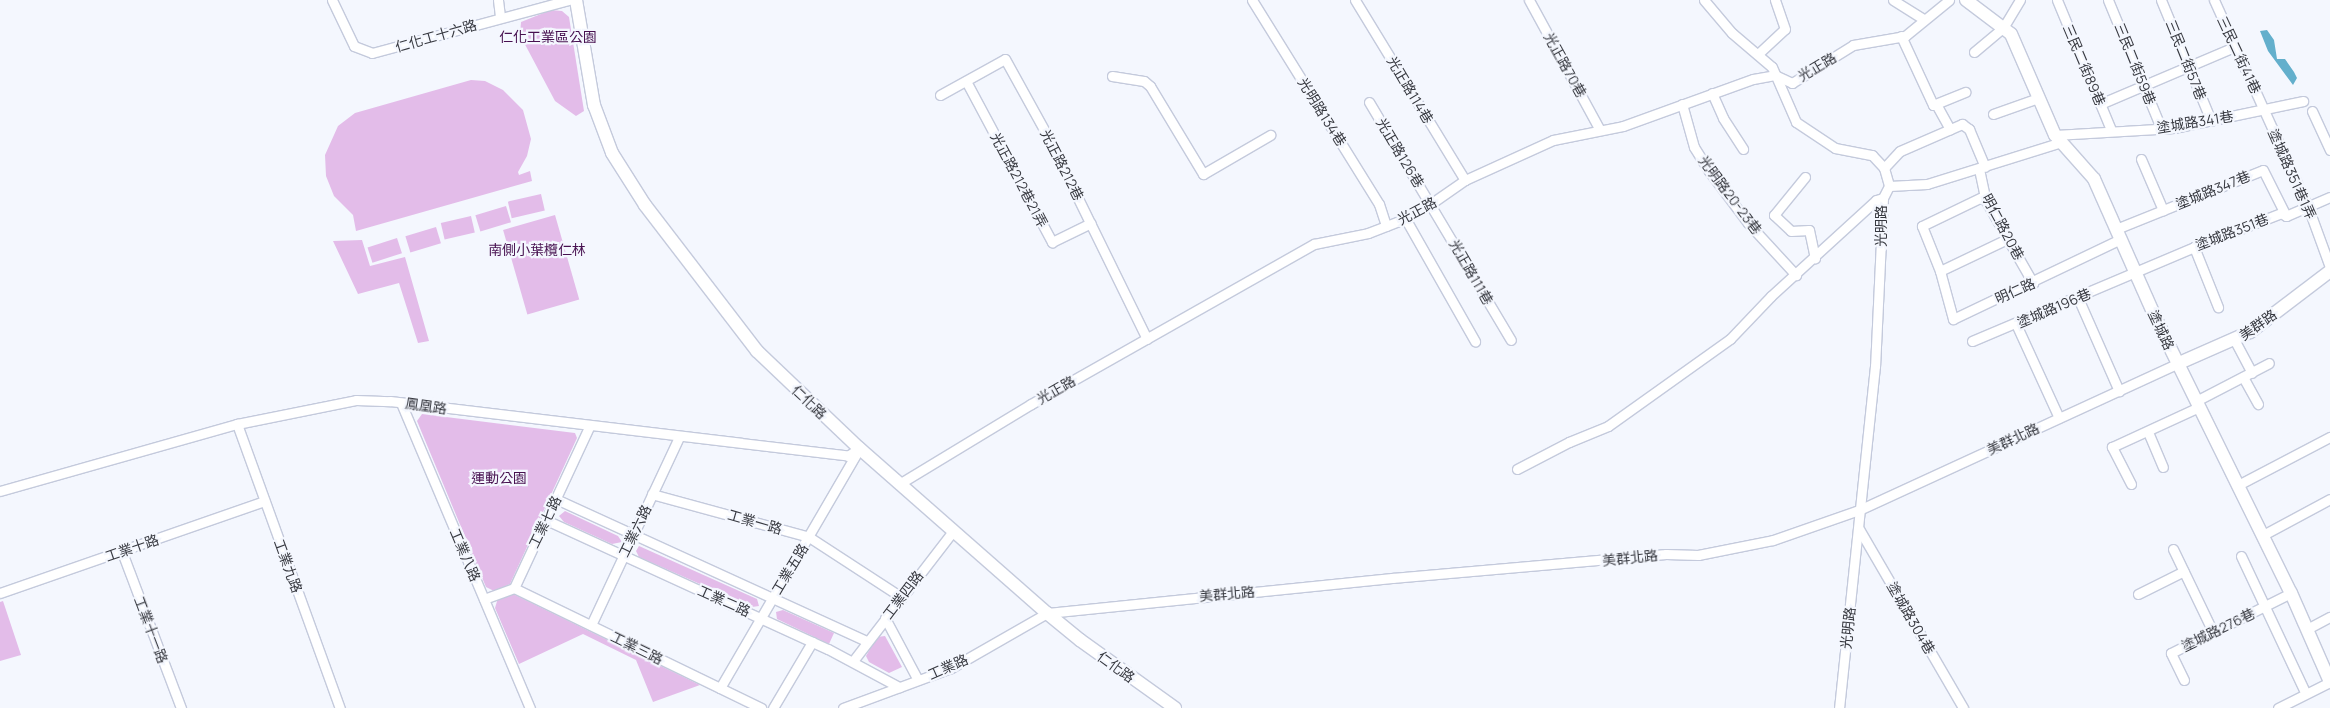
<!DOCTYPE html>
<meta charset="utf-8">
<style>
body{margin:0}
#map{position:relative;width:2330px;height:708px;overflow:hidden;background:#f4f7fe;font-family:Manrope,"Noto Sans TC",sans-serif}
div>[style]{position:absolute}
.green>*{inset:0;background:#e3bce9;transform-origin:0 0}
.water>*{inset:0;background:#63afcc}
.roads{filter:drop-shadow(1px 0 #c4cadc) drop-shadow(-1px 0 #c4cadc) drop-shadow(0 1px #c4cadc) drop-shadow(0 -1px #c4cadc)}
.street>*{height:9px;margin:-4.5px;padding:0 4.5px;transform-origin:4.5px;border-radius:4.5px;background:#fff}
.secondary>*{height:12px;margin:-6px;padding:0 6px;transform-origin:6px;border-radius:6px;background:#fff}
span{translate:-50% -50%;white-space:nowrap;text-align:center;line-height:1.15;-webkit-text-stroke:4.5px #f4f7fe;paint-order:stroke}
.street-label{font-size:14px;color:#373940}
.park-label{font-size:14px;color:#471150}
</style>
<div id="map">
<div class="green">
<div style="clip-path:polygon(551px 10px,562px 11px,569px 17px,584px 111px,576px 116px,555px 101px,520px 35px,521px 22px)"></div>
<div style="clip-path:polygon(471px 80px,485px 81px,503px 90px,523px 110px,531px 139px,527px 156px,518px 172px,519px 175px,530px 171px,532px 181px,356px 231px,353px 215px,334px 196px,326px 176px,325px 155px,338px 126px,355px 113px)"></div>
<div style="left:541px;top:194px;width:17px;height:34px;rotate:77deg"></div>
<div style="left:506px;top:206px;width:17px;height:32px;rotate:73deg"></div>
<div style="left:555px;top:215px;width:88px;height:54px;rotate:74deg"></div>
<div style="left:471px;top:216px;width:17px;height:31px;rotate:77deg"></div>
<div style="left:436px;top:227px;width:17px;height:32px;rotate:73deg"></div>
<div style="left:397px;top:238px;width:16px;height:31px;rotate:72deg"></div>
<div style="clip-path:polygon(362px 240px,370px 266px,405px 257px,429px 341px,418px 343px,399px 283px,358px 294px,333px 241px)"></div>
<div style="clip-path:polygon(422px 414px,575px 433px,577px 438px,510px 584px,494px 591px,486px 587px,417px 421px)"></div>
<div style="clip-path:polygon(565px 511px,618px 536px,622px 542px,612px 544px,564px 522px,559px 516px)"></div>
<div style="clip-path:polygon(639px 546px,757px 599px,759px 606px,752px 607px,639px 557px,636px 551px)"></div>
<div style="clip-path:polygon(511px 593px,700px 685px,653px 702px,636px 660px,583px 634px,519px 664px,495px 608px,498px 598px)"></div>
<div style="clip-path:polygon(3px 601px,21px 655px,0 661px,0 602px)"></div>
<div style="clip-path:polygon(783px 610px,834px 633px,829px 644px,777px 619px,776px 612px)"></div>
<div style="clip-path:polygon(885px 636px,902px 667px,889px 673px,869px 662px,866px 656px,877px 637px)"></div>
</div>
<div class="water">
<div style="clip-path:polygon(2267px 30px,2274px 40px,2277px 59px,2285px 59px,2294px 72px,2297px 78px,2293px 85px,2268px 51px,2260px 31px)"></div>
</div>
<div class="roads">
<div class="street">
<div style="left:332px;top:0;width:51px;rotate:64.4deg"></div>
<div style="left:354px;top:46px;width:19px;rotate:21deg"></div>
<div style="left:372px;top:53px;width:204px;rotate:-15.1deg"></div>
<div style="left:498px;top:0;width:17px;rotate:83deg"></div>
<div style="left:1252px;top:0;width:240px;rotate:58.1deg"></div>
<div style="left:1379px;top:204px;width:23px;rotate:72deg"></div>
<div style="left:1355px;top:0;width:211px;rotate:58.6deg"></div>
<div style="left:1529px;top:0;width:148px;rotate:61.4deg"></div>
<div style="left:1704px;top:0;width:43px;rotate:49.7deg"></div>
<div style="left:1732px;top:33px;width:52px;rotate:40.4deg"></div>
<div style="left:1772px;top:67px;width:60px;rotate:66.4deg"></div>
<div style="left:1796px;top:122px;width:47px;rotate:33.7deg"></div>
<div style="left:1835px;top:148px;width:38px;rotate:11deg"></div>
<div style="left:1872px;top:155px;width:18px;rotate:47deg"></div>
<div style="left:1884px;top:168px;width:19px;rotate:74deg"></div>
<div style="left:1889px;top:186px;width:13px;rotate:117deg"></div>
<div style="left:1883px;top:198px;width:168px;rotate:92.7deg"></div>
<div style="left:1875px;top:366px;width:344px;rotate:96deg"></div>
<div style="left:1893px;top:0;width:36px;rotate:32deg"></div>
<div style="left:2057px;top:0;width:141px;rotate:67.4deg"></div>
<div style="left:2108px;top:0;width:139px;rotate:67.5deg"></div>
<div style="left:2161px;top:0;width:131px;rotate:67.5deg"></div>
<div style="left:2214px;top:0;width:227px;rotate:65.6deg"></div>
<div style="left:2308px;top:207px;width:64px;rotate:69.9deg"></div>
<div style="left:1901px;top:36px;width:76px;rotate:65.1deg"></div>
<div style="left:1933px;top:105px;width:35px;rotate:-22deg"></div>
<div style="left:1974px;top:52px;width:38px;rotate:-40deg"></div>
<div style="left:2003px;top:28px;width:33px;rotate:-59deg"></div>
<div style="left:1759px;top:53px;width:35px;rotate:-43deg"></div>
<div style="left:1785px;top:29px;width:31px;rotate:-109deg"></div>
<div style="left:1112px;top:76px;width:32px;rotate:9deg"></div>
<div style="left:1144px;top:81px;width:8px;rotate:40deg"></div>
<div style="left:1150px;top:86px;width:103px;rotate:58.9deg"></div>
<div style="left:1203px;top:174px;width:78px;rotate:-30.2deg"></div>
<div style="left:966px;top:81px;width:183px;rotate:61.9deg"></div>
<div style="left:1052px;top:242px;width:43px;rotate:-26deg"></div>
<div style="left:1712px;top:93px;width:27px;rotate:66deg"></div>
<div style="left:1723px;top:118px;width:37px;rotate:57deg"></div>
<div style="left:940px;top:95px;width:74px;rotate:-29deg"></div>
<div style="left:1005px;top:59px;width:87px;rotate:61.1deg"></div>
<div style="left:1047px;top:135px;width:227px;rotate:63.9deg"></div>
<div style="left:1369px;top:102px;width:277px;rotate:59.2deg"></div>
<div style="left:1682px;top:104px;width:45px;rotate:74.4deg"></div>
<div style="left:1694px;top:147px;width:28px;rotate:58deg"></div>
<div style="left:1709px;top:171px;width:65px;rotate:53.1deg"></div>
<div style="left:1748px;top:223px;width:71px;rotate:47.3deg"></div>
<div style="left:1936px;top:104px;width:29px;rotate:61deg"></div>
<div style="left:2100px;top:104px;width:146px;rotate:-23deg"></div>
<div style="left:2312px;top:111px;width:43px;rotate:65.2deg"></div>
<div style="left:1993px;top:114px;width:48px;rotate:-19.6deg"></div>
<div style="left:2055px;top:135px;width:119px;rotate:-3.4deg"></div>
<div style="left:2174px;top:128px;width:132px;rotate:-11.8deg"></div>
<div style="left:2141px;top:159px;width:56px;rotate:66.7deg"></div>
<div style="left:1884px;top:168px;width:23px;rotate:-47deg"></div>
<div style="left:1900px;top:151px;width:68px;rotate:-23.5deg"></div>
<div style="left:1962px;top:124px;width:9px;rotate:36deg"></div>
<div style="left:1969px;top:129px;width:41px;rotate:67.2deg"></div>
<div style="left:1979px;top:169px;width:33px;rotate:78deg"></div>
<div style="left:1986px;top:201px;width:95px;rotate:60.2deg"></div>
<div style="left:1805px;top:177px;width:49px;rotate:129.2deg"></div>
<div style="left:1774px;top:215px;width:23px;rotate:43deg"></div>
<div style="left:1791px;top:231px;width:18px;rotate:-3deg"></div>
<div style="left:1809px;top:230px;width:29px;rotate:78deg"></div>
<div style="left:1889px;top:186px;width:38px;rotate:-3deg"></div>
<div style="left:1927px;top:184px;width:141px;rotate:-17.3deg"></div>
<div style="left:1984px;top:196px;width:69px;rotate:154.2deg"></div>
<div style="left:1922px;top:226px;width:48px;rotate:68.2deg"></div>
<div style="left:1940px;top:271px;width:50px;rotate:74.8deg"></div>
<div style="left:1953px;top:319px;width:186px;rotate:-25.5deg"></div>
<div style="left:1405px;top:218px;width:142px;rotate:60.4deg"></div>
<div style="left:2116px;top:229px;width:158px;rotate:-21.9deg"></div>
<div style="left:2263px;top:170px;width:51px;rotate:63.4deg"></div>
<div style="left:2194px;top:247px;width:65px;rotate:68.2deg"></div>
<div style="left:1940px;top:271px;width:74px;rotate:-25.5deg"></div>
<div style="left:2078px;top:298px;width:102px;rotate:66.2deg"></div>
<div style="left:2016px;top:324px;width:103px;rotate:65.4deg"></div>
<div style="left:1972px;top:341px;width:241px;rotate:-22.9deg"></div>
<div style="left:2194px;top:247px;width:93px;rotate:-21.3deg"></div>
<div style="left:2281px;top:213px;width:6px;rotate:31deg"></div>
<div style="left:2286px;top:216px;width:48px;rotate:-23.4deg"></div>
<div style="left:2235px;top:341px;width:36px;rotate:62deg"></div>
<div style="left:2243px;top:377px;width:31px;rotate:61deg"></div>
<div style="left:2196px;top:401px;width:82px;rotate:-27.5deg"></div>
<div style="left:401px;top:403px;width:331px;rotate:67.1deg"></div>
<div style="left:237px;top:424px;width:302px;rotate:70.1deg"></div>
<div style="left:2148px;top:432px;width:38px;rotate:67deg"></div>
<div style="left:1517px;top:469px;width:59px;rotate:-27.4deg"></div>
<div style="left:1569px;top:442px;width:42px;rotate:-22.3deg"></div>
<div style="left:1608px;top:426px;width:150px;rotate:-35.5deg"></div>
<div style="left:1730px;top:339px;width:59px;rotate:-46.4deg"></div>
<div style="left:1771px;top:296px;width:142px;rotate:-42.4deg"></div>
<div style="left:1876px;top:200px;width:7px;rotate:-16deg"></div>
<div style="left:899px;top:484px;width:154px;rotate:-31.2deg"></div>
<div style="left:1031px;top:404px;width:325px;rotate:-29.5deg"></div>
<div style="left:1314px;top:244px;width:55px;rotate:-11.5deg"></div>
<div style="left:1368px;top:233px;width:33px;rotate:-21deg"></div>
<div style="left:1399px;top:221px;width:34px;rotate:-28deg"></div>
<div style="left:1429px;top:205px;width:44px;rotate:-34.8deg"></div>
<div style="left:1465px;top:180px;width:97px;rotate:-24.4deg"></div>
<div style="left:1553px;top:140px;width:71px;rotate:-11.3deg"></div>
<div style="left:1623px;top:126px;width:138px;rotate:-19.9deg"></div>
<div style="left:1753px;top:79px;width:22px;rotate:-10deg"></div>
<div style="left:1775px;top:75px;width:19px;rotate:25deg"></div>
<div style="left:1792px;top:83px;width:72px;rotate:-31.9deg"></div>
<div style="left:1853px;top:45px;width:53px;rotate:-9.8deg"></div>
<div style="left:1905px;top:36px;width:57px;rotate:-39.3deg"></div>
<div style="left:2131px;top:484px;width:42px;rotate:-117.2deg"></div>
<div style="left:2112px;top:447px;width:96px;rotate:-24.7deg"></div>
<div style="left:2238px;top:485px;width:104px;rotate:-27.6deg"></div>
<div style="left:0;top:491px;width:246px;rotate:-15.8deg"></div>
<div style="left:237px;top:424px;width:121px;rotate:-11.4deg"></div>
<div style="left:356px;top:400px;width:34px;rotate:2deg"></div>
<div style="left:390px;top:401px;width:461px;rotate:6.8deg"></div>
<div style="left:848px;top:456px;width:14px;rotate:-36deg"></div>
<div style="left:652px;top:494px;width:163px;rotate:15.3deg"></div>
<div style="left:809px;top:537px;width:110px;rotate:33.1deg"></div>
<div style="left:556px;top:499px;width:341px;rotate:24.6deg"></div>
<div style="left:546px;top:520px;width:310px;rotate:24.6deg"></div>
<div style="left:828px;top:649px;width:81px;rotate:28.2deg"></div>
<div style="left:1859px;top:529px;width:207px;rotate:59.8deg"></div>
<div style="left:2263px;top:535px;width:76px;rotate:-28.2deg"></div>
<div style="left:2173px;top:549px;width:92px;rotate:64.3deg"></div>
<div style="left:122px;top:552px;width:167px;rotate:69.3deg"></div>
<div style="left:2241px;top:556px;width:150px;rotate:64.8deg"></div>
<div style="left:514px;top:588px;width:275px;rotate:25.9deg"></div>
<div style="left:0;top:593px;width:280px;rotate:-19.2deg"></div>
<div style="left:2138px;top:594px;width:51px;rotate:-26.6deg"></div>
<div style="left:484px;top:599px;width:32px;rotate:-20deg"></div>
<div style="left:514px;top:588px;width:178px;rotate:-65deg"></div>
<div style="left:885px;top:618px;width:70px;rotate:62deg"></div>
<div style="left:591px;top:625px;width:208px;rotate:-64.9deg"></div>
<div style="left:2307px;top:629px;width:26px;rotate:-28deg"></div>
<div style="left:853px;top:661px;width:165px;rotate:-52.4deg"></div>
<div style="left:2184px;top:680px;width:30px;rotate:-116deg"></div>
<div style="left:2171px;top:653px;width:134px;rotate:-26.6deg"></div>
<div style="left:720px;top:688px;width:274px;rotate:-59.8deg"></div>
<div style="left:773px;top:708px;width:77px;rotate:-59.4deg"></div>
<div style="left:843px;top:708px;width:115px;rotate:-20.3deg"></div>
<div style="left:951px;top:668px;width:111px;rotate:-29.8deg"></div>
<div style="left:1047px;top:613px;width:347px;rotate:-5.8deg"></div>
<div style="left:1392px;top:578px;width:275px;rotate:-5deg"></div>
<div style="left:1666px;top:554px;width:32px;rotate:2deg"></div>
<div style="left:1698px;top:555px;width:76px;rotate:-11.3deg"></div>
<div style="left:1773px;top:540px;width:91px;rotate:-19.2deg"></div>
<div style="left:1859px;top:510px;width:350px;rotate:-24.7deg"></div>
<div style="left:2278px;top:708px;width:58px;rotate:-26.6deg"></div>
</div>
<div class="secondary">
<div style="left:576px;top:0;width:107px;rotate:80.3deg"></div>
<div style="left:594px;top:105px;width:51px;rotate:69.4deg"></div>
<div style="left:612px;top:153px;width:62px;rotate:57.6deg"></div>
<div style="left:645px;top:205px;width:184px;rotate:52.5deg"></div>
<div style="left:757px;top:351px;width:141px;rotate:43.6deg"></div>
<div style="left:859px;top:448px;width:250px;rotate:41.3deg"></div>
<div style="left:1047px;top:613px;width:43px;rotate:39.3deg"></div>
<div style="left:1080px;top:640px;width:117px;rotate:35.6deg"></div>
<div style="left:1966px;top:0;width:56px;rotate:37.1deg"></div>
<div style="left:2011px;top:34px;width:110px;rotate:66.5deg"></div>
<div style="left:2055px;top:135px;width:59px;rotate:48.4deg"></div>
<div style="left:2094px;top:179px;width:155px;rotate:66.1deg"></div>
<div style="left:2157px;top:321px;width:303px;rotate:63.8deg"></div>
<div style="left:2291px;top:593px;width:97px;rotate:66.3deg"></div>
<div style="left:2177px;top:364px;width:80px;rotate:-23.7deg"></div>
<div style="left:2250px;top:332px;width:101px;rotate:-37.3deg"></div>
</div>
</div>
<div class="street-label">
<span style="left:436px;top:36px;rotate:-16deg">仁化工十六路</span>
<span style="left:2239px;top:55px;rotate:65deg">三民二街41巷</span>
<span style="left:2186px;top:60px;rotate:68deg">三民二街57巷</span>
<span style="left:2135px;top:64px;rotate:68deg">三民二街59巷</span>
<span style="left:1565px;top:65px;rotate:61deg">光正路70巷</span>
<span style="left:2084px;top:65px;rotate:67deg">三民二街89巷</span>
<span style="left:1817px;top:67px;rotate:-31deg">光正路</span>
<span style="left:1410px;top:90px;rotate:59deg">光正路114巷</span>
<span style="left:1322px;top:112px;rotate:58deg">光明路134巷</span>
<span style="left:2195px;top:122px;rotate:-9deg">塗城路341巷</span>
<span style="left:1400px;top:153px;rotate:59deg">光正路126巷</span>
<span style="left:1062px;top:165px;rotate:63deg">光正路212巷</span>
<span style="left:2292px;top:174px;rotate:66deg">塗城路351巷1弄</span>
<span style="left:1019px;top:180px;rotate:62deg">光正路212巷21弄</span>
<span style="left:2213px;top:190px;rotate:-22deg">塗城路347巷</span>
<span style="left:1730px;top:195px;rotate:53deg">光明路20-23巷</span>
<span style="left:1417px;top:211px;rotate:-28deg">光正路</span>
<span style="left:1881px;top:226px;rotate:-90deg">光明路</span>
<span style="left:2003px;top:227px;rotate:62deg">明仁路20巷</span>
<span style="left:2232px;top:232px;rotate:-21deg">塗城路351巷</span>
<span style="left:1471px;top:272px;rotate:60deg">光正路111巷</span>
<span style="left:2015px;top:291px;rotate:-24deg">明仁路</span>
<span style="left:2054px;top:308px;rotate:-23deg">塗城路196巷</span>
<span style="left:2258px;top:325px;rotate:-35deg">美群路</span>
<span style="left:2161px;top:330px;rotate:65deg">塗城路</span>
<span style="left:1056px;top:390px;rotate:-30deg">光正路</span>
<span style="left:809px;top:402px;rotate:43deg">仁化路</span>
<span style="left:426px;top:406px;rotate:8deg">鳳凰路</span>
<span style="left:2013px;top:439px;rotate:-25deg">美群北路</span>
<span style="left:545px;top:522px;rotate:-64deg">工業七路</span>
<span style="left:755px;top:522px;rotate:16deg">工業一路</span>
<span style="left:635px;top:531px;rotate:-64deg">工業六路</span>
<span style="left:132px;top:548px;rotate:-19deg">工業十路</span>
<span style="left:465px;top:555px;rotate:67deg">工業八路</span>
<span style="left:1630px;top:558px;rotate:-6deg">美群北路</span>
<span style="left:288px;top:566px;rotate:70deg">工業九路</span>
<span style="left:790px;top:569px;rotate:-59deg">工業五路</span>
<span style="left:1227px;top:594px;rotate:-5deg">美群北路</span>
<span style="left:903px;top:595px;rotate:-53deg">工業四路</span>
<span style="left:724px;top:601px;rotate:24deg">工業二路</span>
<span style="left:1911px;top:618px;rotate:60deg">塗城路304巷</span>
<span style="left:1848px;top:628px;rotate:-84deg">光明路</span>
<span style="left:151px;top:630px;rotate:69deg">工業十一路</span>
<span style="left:2218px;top:630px;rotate:-26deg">塗城路276巷</span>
<span style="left:637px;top:648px;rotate:26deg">工業三路</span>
<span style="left:948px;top:667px;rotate:-24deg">工業路</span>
<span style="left:1116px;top:667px;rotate:36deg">仁化路</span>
</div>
<div class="park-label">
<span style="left:548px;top:37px">仁化工業區公園</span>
<span style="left:537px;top:250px">南側小葉欖仁林</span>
<span style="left:499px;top:478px">運動公園</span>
</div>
</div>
